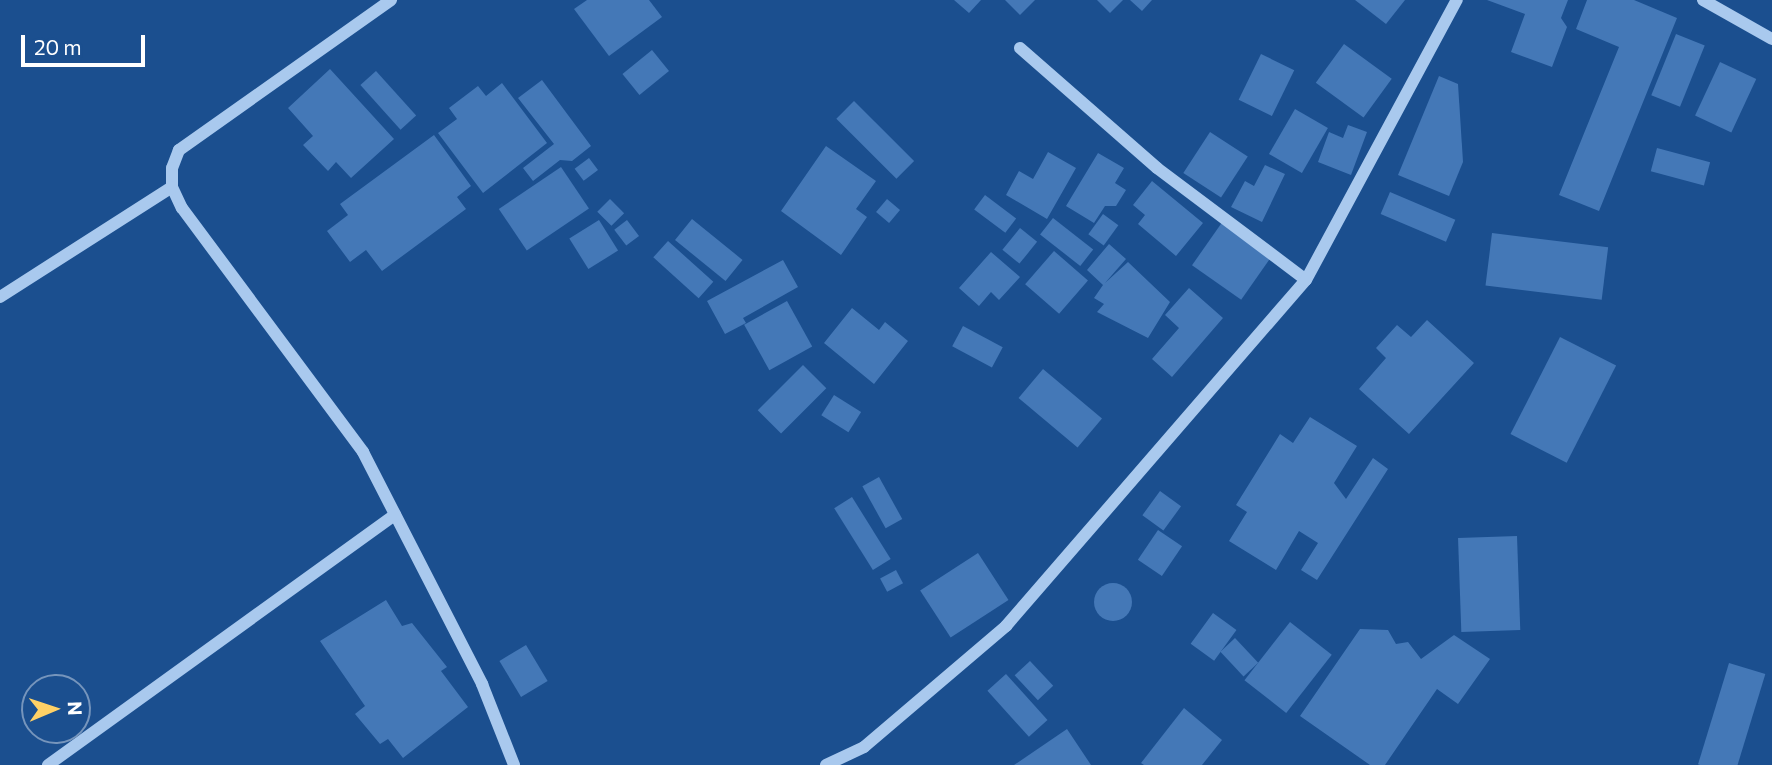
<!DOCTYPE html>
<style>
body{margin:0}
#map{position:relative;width:1772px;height:765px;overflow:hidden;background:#1b4f8f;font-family:Commissioner,sans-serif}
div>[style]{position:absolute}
.building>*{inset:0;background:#4478b7;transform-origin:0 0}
.round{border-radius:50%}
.minor>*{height:12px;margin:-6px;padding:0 6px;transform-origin:6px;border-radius:6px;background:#a9c9ee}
span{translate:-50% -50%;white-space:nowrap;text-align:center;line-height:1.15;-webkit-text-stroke:7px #1b4f8f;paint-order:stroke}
.north{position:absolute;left:21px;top:674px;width:70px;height:70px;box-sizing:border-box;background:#1b4f8f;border:2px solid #7695bc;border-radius:50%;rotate:88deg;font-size:19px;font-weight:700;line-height:28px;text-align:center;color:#fff}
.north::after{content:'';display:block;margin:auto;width:24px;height:32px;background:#ffd166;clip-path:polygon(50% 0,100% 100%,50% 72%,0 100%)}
.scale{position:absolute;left:21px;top:35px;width:124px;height:32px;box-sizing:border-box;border:4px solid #fff;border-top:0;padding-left:9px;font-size:21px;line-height:24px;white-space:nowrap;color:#fff;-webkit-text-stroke:5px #1b4f8f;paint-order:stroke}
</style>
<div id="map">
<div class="building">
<div style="clip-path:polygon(587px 0,649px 0,662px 17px,609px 56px,574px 9px)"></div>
<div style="clip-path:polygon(954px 0,981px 0,969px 13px)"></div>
<div style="clip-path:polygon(1005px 0,1035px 0,1020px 15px)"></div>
<div style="clip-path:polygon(1097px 0,1123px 0,1110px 13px)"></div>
<div style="clip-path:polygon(1130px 0,1152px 0,1142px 11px)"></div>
<div style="clip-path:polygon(1355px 0,1405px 0,1386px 24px)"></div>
<div style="clip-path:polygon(1487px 0,1568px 0,1561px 18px,1567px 27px,1552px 67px,1511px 52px,1525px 14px)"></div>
<div style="clip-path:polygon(1587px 0,1634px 0,1677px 18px,1599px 211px,1559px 195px,1619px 47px,1576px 29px)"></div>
<div style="left:1676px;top:34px;width:31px;height:66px;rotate:22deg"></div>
<div style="left:1344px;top:44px;width:59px;height:48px;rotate:36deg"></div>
<div style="left:652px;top:50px;width:27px;height:38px;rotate:51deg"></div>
<div style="left:1261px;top:54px;width:37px;height:51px;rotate:26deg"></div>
<div style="left:1720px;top:62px;width:40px;height:59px;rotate:25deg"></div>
<div style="clip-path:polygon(330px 69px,394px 139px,351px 178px,336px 162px,328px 171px,303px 145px,313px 136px,288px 108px)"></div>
<div style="left:376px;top:71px;width:60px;height:21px;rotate:48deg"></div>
<div style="clip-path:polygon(1439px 76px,1458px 84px,1463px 162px,1449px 196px,1398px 175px)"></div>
<div style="clip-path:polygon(542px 80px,591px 146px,572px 161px,560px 160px,533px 181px,523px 168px,554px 144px,518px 98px)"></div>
<div style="clip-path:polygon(502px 83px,547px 143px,483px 193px,438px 133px,457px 119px,449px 108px,478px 86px,486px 96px)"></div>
<div style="left:854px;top:101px;width:85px;height:25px;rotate:45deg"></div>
<div style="left:1295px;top:109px;width:38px;height:52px;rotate:30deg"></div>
<div style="clip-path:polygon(1348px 125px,1367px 132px,1351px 175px,1318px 162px,1329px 132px,1343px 138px)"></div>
<div style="left:1210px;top:132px;width:45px;height:49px;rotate:33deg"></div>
<div style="clip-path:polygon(434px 135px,471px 186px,457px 197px,466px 209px,382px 271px,366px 250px,350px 262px,327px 231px,348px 215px,340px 204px)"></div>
<div style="clip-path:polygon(826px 146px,876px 181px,856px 209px,867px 217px,841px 255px,781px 211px)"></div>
<div style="left:1657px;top:148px;width:55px;height:24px;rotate:15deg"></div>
<div style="clip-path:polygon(1048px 152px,1076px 168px,1047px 219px,1006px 195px,1019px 171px,1033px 179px)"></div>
<div style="clip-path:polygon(1098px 153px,1124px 168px,1115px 183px,1126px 190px,1116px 206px,1105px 206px,1094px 223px,1066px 206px)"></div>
<div style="left:589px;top:158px;width:15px;height:18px;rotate:53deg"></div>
<div style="clip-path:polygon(1265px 165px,1285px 174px,1262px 222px,1231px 207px,1245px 181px,1254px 186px)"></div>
<div style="left:561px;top:167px;width:50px;height:75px;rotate:56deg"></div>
<div style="clip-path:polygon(1152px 181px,1203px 223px,1176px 256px,1138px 224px,1145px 215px,1133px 205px)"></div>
<div style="left:1390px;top:192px;width:71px;height:24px;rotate:23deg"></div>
<div style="left:985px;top:195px;width:39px;height:18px;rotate:37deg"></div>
<div style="left:610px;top:199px;width:20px;height:18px;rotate:45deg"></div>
<div style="left:887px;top:199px;width:17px;height:17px;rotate:40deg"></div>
<div style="left:1103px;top:214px;width:19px;height:25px;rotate:36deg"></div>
<div style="left:1053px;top:218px;width:51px;height:21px;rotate:38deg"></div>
<div style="left:692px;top:219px;width:65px;height:27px;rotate:39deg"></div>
<div style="left:599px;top:220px;width:36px;height:35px;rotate:58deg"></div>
<div style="left:627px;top:220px;width:20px;height:16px;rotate:53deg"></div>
<div style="left:1223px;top:221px;width:60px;height:54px;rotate:35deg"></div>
<div style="left:1020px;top:228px;width:22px;height:28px;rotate:39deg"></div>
<div style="left:1492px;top:233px;width:117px;height:53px;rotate:7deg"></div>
<div style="left:668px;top:241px;width:61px;height:22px;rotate:42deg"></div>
<div style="clip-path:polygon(1109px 244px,1126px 259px,1105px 283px,1128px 262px,1170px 302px,1148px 338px,1097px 312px,1104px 304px,1094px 298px,1103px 285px,1087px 270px)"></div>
<div style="left:1054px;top:251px;width:45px;height:44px;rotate:41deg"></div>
<div style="clip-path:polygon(991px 252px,1020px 277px,999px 300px,991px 292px,979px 306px,959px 288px)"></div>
<div style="clip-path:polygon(783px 260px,798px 287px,743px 318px,746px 323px,725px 334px,707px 301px)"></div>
<div style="clip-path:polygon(1189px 288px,1223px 318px,1172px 377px,1152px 359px,1179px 328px,1165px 315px)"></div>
<div style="left:787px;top:301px;width:52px;height:49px;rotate:61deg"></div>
<div style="clip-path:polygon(852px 308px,879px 330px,885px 322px,908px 341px,874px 384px,824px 343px)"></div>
<div style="clip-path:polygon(1427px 320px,1474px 363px,1409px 434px,1359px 389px,1386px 358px,1376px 348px,1397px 325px,1411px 337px)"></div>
<div style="left:963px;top:326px;width:45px;height:23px;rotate:28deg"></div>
<div style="left:1560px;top:337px;width:63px;height:109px;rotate:27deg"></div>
<div style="left:803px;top:365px;width:33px;height:64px;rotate:45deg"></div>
<div style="left:1043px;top:369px;width:77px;height:38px;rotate:40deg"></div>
<div style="left:834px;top:395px;width:32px;height:24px;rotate:32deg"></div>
<div style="clip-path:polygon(1310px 417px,1357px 446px,1334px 483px,1346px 499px,1373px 458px,1388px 469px,1317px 580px,1301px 570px,1318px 543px,1299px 531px,1276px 570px,1229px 541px,1247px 512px,1236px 505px,1280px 434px,1293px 443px)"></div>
<div style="left:879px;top:477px;width:48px;height:19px;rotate:61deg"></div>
<div style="left:1160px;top:491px;width:26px;height:30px;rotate:36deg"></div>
<div style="left:852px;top:497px;width:73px;height:21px;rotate:58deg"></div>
<div style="left:1158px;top:530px;width:29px;height:36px;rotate:34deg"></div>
<div style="left:1517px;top:536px;width:94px;height:59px;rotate:88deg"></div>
<div style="left:978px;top:553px;width:56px;height:69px;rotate:57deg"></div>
<div style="left:896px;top:570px;width:15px;height:18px;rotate:62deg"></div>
<div class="round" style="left:1094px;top:583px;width:38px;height:38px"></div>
<div style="clip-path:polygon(386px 600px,402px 626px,412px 623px,447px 667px,441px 671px,468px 707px,403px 758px,388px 739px,380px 744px,355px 714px,365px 706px,320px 641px)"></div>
<div style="left:1213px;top:613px;width:29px;height:38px;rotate:36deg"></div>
<div style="left:1290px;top:622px;width:53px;height:74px;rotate:38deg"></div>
<div style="clip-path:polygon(1360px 629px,1388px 630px,1396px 644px,1408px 642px,1421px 659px,1454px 635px,1490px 659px,1458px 704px,1437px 689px,1385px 765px,1370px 765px,1300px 716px)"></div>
<div style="left:1235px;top:638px;width:34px;height:20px;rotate:47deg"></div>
<div style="left:526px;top:645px;width:42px;height:31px;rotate:59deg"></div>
<div style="left:1030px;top:661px;width:34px;height:21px;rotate:47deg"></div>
<div style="left:1729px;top:663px;width:38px;height:106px;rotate:17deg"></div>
<div style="left:1006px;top:674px;width:62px;height:25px;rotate:48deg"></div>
<div style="clip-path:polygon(1184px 708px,1222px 740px,1202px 765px,1144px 765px,1141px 763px)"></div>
<div style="clip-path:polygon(1067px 729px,1091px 765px,1014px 765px)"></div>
</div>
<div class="minor">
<div style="left:391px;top:0;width:260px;rotate:144.7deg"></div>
<div style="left:179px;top:150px;width:19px;rotate:111deg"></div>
<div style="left:172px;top:168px;width:19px;rotate:90deg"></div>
<div style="left:172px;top:187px;width:23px;rotate:65deg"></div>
<div style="left:182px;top:208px;width:304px;rotate:53.4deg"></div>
<div style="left:363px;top:452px;width:261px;rotate:62.8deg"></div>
<div style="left:482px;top:684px;width:87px;rotate:68.4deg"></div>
<div style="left:1703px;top:0;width:79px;rotate:29.5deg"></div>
<div style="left:1020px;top:48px;width:182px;rotate:41.2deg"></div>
<div style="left:1157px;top:168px;width:186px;rotate:36.9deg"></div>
<div style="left:0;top:297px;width:204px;rotate:-32.6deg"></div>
<div style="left:48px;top:765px;width:428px;rotate:-35.8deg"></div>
<div style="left:826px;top:765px;width:42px;rotate:-25.3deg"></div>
<div style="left:864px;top:747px;width:187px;rotate:-40.4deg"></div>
<div style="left:1006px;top:626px;width:458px;rotate:-49.1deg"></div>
<div style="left:1306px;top:280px;width:318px;rotate:-61.7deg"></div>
</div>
<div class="north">N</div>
<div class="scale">20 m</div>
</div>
